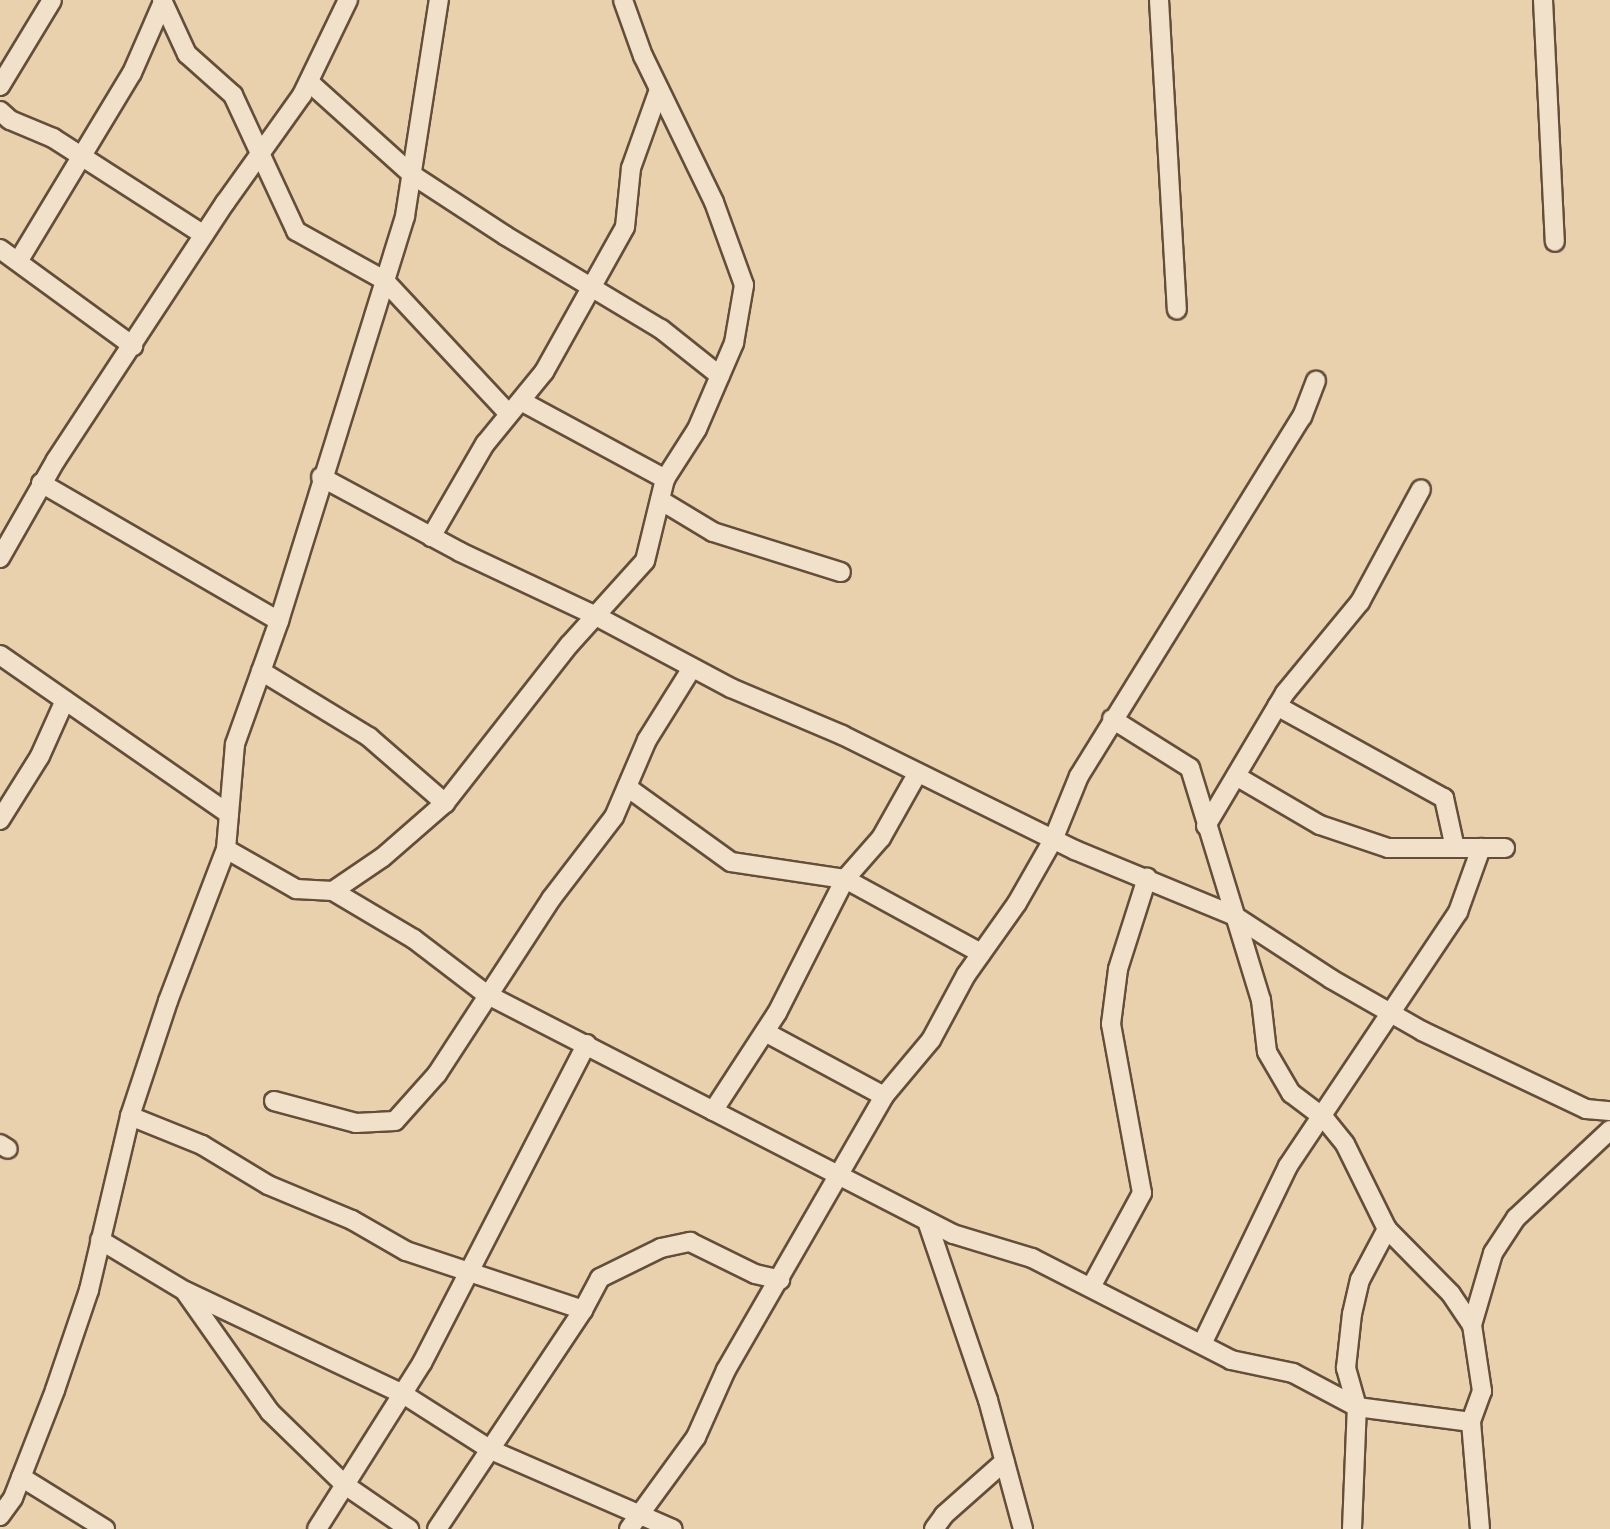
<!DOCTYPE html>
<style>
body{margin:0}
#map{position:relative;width:1610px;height:1529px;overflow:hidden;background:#e9d1ae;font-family:"IM FELL French Canon",serif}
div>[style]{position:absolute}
.roads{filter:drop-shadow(2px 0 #644e3a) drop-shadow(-2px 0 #644e3a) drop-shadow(0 2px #644e3a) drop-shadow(0 -2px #644e3a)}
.minor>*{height:18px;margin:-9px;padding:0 9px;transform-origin:9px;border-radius:9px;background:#f1e1ca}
span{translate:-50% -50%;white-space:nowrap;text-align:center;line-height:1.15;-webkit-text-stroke:4.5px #f1e1ca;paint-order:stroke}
</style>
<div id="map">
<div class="roads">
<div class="minor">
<div style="left:162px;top:0;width:60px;rotate:65.2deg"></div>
<div style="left:187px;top:54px;width:62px;rotate:41.7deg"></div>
<div style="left:233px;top:95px;width:150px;rotate:65.1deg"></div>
<div style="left:296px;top:231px;width:101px;rotate:29.1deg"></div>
<div style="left:384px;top:280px;width:183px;rotate:47deg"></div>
<div style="left:1159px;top:0;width:310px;rotate:86.7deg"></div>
<div style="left:1543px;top:0;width:242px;rotate:87.2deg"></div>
<div style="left:309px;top:82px;width:137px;rotate:42deg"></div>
<div style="left:411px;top:174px;width:113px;rotate:33.1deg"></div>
<div style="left:506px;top:236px;width:181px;rotate:31deg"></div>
<div style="left:661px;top:329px;width:75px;rotate:38.5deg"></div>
<div style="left:0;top:86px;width:100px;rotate:-58.8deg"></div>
<div style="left:0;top:111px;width:13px;rotate:42deg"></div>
<div style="left:10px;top:120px;width:47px;rotate:22.7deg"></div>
<div style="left:53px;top:138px;width:179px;rotate:32.7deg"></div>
<div style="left:0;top:249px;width:165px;rotate:36.1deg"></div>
<div style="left:19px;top:260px;width:218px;rotate:-58.9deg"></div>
<div style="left:132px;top:73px;width:77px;rotate:-66.4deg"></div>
<div style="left:521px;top:401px;width:164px;rotate:28.4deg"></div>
<div style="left:321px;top:477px;width:158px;rotate:28.3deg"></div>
<div style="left:460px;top:552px;width:150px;rotate:25.2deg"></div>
<div style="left:596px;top:616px;width:153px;rotate:28.1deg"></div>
<div style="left:731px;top:688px;width:121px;rotate:22.9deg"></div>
<div style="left:842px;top:735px;width:260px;rotate:26.3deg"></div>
<div style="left:1075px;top:850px;width:171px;rotate:22.4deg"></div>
<div style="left:1233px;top:915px;width:117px;rotate:33.1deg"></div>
<div style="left:1331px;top:979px;width:105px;rotate:29.7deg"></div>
<div style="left:1422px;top:1031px;width:182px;rotate:25.4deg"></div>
<div style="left:1586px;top:1109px;width:24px;rotate:5deg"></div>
<div style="left:41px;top:483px;width:275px;rotate:30.1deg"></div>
<div style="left:660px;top:500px;width:62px;rotate:31.1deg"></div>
<div style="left:713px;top:532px;width:134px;rotate:17.4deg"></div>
<div style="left:431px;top:537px;width:108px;rotate:-59.9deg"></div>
<div style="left:485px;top:444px;width:93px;rotate:-50.7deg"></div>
<div style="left:544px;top:372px;width:166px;rotate:-60.8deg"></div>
<div style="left:625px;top:227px;width:59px;rotate:-84.2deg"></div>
<div style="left:631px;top:168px;width:83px;rotate:-70.3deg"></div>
<div style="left:0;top:558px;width:113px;rotate:-60.3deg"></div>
<div style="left:56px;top:460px;width:308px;rotate:-56.7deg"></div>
<div style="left:225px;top:203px;width:133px;rotate:-54.5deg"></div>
<div style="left:302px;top:95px;width:106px;rotate:-64.2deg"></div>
<div style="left:0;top:655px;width:279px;rotate:34.8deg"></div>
<div style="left:261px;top:671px;width:127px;rotate:31.4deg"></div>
<div style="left:369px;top:737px;width:101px;rotate:41deg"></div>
<div style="left:1277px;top:706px;width:191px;rotate:28.9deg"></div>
<div style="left:1444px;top:798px;width:51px;rotate:77.6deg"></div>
<div style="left:1112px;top:719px;width:92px;rotate:32.1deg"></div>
<div style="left:1190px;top:768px;width:243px;rotate:73deg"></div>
<div style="left:1261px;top:1000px;width:52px;rotate:83.4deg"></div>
<div style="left:1267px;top:1052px;width:48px;rotate:59.7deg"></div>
<div style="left:1291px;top:1093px;width:41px;rotate:37.1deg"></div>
<div style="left:1324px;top:1118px;width:33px;rotate:51deg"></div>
<div style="left:1345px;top:1144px;width:95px;rotate:63.7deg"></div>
<div style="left:1387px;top:1229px;width:91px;rotate:45.4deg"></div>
<div style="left:1451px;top:1294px;width:37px;rotate:56deg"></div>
<div style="left:1472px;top:1325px;width:67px;rotate:81.4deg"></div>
<div style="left:1482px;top:1391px;width:33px;rotate:110deg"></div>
<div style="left:1471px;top:1422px;width:107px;rotate:85.2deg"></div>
<div style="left:1236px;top:776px;width:97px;rotate:30.3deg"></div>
<div style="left:1320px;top:825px;width:72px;rotate:18.7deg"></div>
<div style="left:1388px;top:848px;width:117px"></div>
<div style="left:627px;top:787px;width:128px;rotate:35.8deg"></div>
<div style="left:731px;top:862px;width:115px;rotate:8.5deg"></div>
<div style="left:845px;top:879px;width:155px;rotate:28.6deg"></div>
<div style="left:0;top:820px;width:75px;rotate:-58deg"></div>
<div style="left:40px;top:756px;width:61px;rotate:-65.9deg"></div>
<div style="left:1206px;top:826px;width:155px;rotate:-59.3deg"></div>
<div style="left:1285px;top:693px;width:118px;rotate:-50.5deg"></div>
<div style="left:1360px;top:602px;width:128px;rotate:-61.6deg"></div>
<div style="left:226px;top:849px;width:81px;rotate:29.7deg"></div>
<div style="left:296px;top:889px;width:37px;rotate:3deg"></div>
<div style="left:333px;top:891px;width:60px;rotate:-34.2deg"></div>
<div style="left:383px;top:857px;width:82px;rotate:-41.1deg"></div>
<div style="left:445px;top:803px;width:201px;rotate:-51.9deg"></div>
<div style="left:569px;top:645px;width:113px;rotate:-47.9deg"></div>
<div style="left:645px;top:561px;width:84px;rotate:-76.3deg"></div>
<div style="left:665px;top:479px;width:59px;rotate:-57.4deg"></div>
<div style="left:697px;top:429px;width:94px;rotate:-66.7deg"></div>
<div style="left:734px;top:343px;width:59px;rotate:-80.2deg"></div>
<div style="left:744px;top:285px;width:88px;rotate:-109.9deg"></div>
<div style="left:714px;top:202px;width:162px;rotate:-115.9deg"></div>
<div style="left:643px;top:56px;width:59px;rotate:-109.7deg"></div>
<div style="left:333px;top:891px;width:94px;rotate:30.7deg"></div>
<div style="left:414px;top:939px;width:91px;rotate:37.4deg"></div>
<div style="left:486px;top:994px;width:525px;rotate:27.2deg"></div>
<div style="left:953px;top:1234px;width:83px;rotate:16.9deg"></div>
<div style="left:1032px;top:1258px;width:224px;rotate:27.1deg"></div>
<div style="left:1231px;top:1360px;width:63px;rotate:11.8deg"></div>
<div style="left:1293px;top:1373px;width:72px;rotate:28deg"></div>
<div style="left:1357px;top:1407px;width:115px;rotate:7.5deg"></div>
<div style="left:765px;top:1032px;width:135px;rotate:28.3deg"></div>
<div style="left:274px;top:1101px;width:85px;rotate:15deg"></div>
<div style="left:356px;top:1123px;width:39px;rotate:-3deg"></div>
<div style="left:395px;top:1121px;width:63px;rotate:-48.2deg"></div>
<div style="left:437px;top:1074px;width:209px;rotate:-56.9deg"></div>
<div style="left:551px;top:899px;width:103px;rotate:-52.5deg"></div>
<div style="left:614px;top:817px;width:84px;rotate:-66.8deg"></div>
<div style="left:647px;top:740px;width:85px;rotate:-58deg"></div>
<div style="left:713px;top:1111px;width:117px;rotate:-56.9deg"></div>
<div style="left:777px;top:1013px;width:150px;rotate:-63.1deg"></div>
<div style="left:845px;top:879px;width:55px;rotate:-48.7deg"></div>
<div style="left:881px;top:838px;width:73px;rotate:-60.6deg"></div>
<div style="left:130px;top:1116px;width:78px;rotate:21.9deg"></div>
<div style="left:202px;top:1145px;width:77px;rotate:31.2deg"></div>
<div style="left:268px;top:1185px;width:91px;rotate:22.6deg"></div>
<div style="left:352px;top:1220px;width:62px;rotate:29.9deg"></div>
<div style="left:406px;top:1251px;width:187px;rotate:18.4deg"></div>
<div style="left:0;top:1144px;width:9px;rotate:32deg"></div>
<div style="left:927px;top:1221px;width:189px;rotate:71.2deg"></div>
<div style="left:988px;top:1400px;width:134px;rotate:74.8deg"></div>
<div style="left:100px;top:1240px;width:99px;rotate:31deg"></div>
<div style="left:185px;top:1291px;width:241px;rotate:25.3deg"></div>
<div style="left:403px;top:1394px;width:104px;rotate:32.5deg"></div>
<div style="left:491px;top:1450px;width:198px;rotate:23.5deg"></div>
<div style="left:1091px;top:1287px;width:107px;rotate:-61.5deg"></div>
<div style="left:1142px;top:1193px;width:172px;rotate:-100.4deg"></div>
<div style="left:1111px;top:1024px;width:55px;rotate:-82.7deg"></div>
<div style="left:1118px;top:969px;width:96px;rotate:-72.3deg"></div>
<div style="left:186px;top:1293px;width:146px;rotate:54.8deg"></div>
<div style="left:270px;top:1412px;width:105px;rotate:44.2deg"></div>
<div style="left:345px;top:1485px;width:78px;rotate:34.5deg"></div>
<div style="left:1472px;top:1325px;width:75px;rotate:-73.7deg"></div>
<div style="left:1493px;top:1253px;width:42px;rotate:-56.7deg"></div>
<div style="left:1516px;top:1218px;width:129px;rotate:-43.1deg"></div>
<div style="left:1202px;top:1344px;width:198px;rotate:-64.2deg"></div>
<div style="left:1288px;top:1166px;width:306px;rotate:-56.2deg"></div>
<div style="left:1458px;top:912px;width:68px;rotate:-70.2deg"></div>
<div style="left:21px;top:1477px;width:99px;rotate:31.8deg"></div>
<div style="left:0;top:1516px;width:22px;rotate:-54deg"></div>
<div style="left:13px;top:1498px;width:116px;rotate:-68.7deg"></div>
<div style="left:55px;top:1390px;width:106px;rotate:-71.2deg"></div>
<div style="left:89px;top:1290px;width:179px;rotate:-76.7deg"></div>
<div style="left:130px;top:1116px;width:121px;rotate:-71.7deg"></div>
<div style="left:168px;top:1001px;width:163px;rotate:-69.1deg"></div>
<div style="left:226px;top:849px;width:105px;rotate:-85.1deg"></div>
<div style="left:235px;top:744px;width:131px;rotate:-70.3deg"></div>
<div style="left:279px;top:621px;width:424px;rotate:-72.7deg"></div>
<div style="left:405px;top:216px;width:219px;rotate:-81.1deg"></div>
<div style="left:317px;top:1529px;width:196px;rotate:-57.7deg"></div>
<div style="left:422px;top:1363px;width:359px;rotate:-62.7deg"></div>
<div style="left:437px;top:1529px;width:263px;rotate:-56.3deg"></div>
<div style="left:583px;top:1310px;width:36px;rotate:-62deg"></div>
<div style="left:600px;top:1278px;width:68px;rotate:-26.2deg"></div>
<div style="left:661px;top:1248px;width:30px;rotate:-12deg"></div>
<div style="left:690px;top:1242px;width:72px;rotate:26.2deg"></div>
<div style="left:755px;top:1274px;width:26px;rotate:13deg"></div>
<div style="left:629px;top:1529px;width:114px;rotate:-53.9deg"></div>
<div style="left:696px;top:1437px;width:73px;rotate:-65.9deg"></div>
<div style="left:726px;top:1370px;width:316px;rotate:-60deg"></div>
<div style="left:884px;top:1096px;width:73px;rotate:-50deg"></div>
<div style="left:931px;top:1040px;width:74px;rotate:-61.7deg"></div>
<div style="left:966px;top:975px;width:88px;rotate:-54.7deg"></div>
<div style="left:1017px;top:903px;width:73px;rotate:-60.3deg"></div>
<div style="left:1053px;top:840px;width:69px;rotate:-67.9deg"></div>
<div style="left:1079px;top:776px;width:423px;rotate:-58.2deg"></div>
<div style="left:1302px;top:417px;width:39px;rotate:-69deg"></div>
<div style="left:934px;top:1529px;width:17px;rotate:-54deg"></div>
<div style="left:944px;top:1515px;width:81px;rotate:-41.5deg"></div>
<div style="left:1352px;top:1529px;width:122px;rotate:-87.7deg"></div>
<div style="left:1357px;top:1407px;width:41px;rotate:-105.8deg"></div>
<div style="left:1346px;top:1368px;width:54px;rotate:-83.7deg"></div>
<div style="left:1352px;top:1314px;width:35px;rotate:-77deg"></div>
<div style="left:1360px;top:1280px;width:58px;rotate:-62.1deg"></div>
</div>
</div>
</div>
